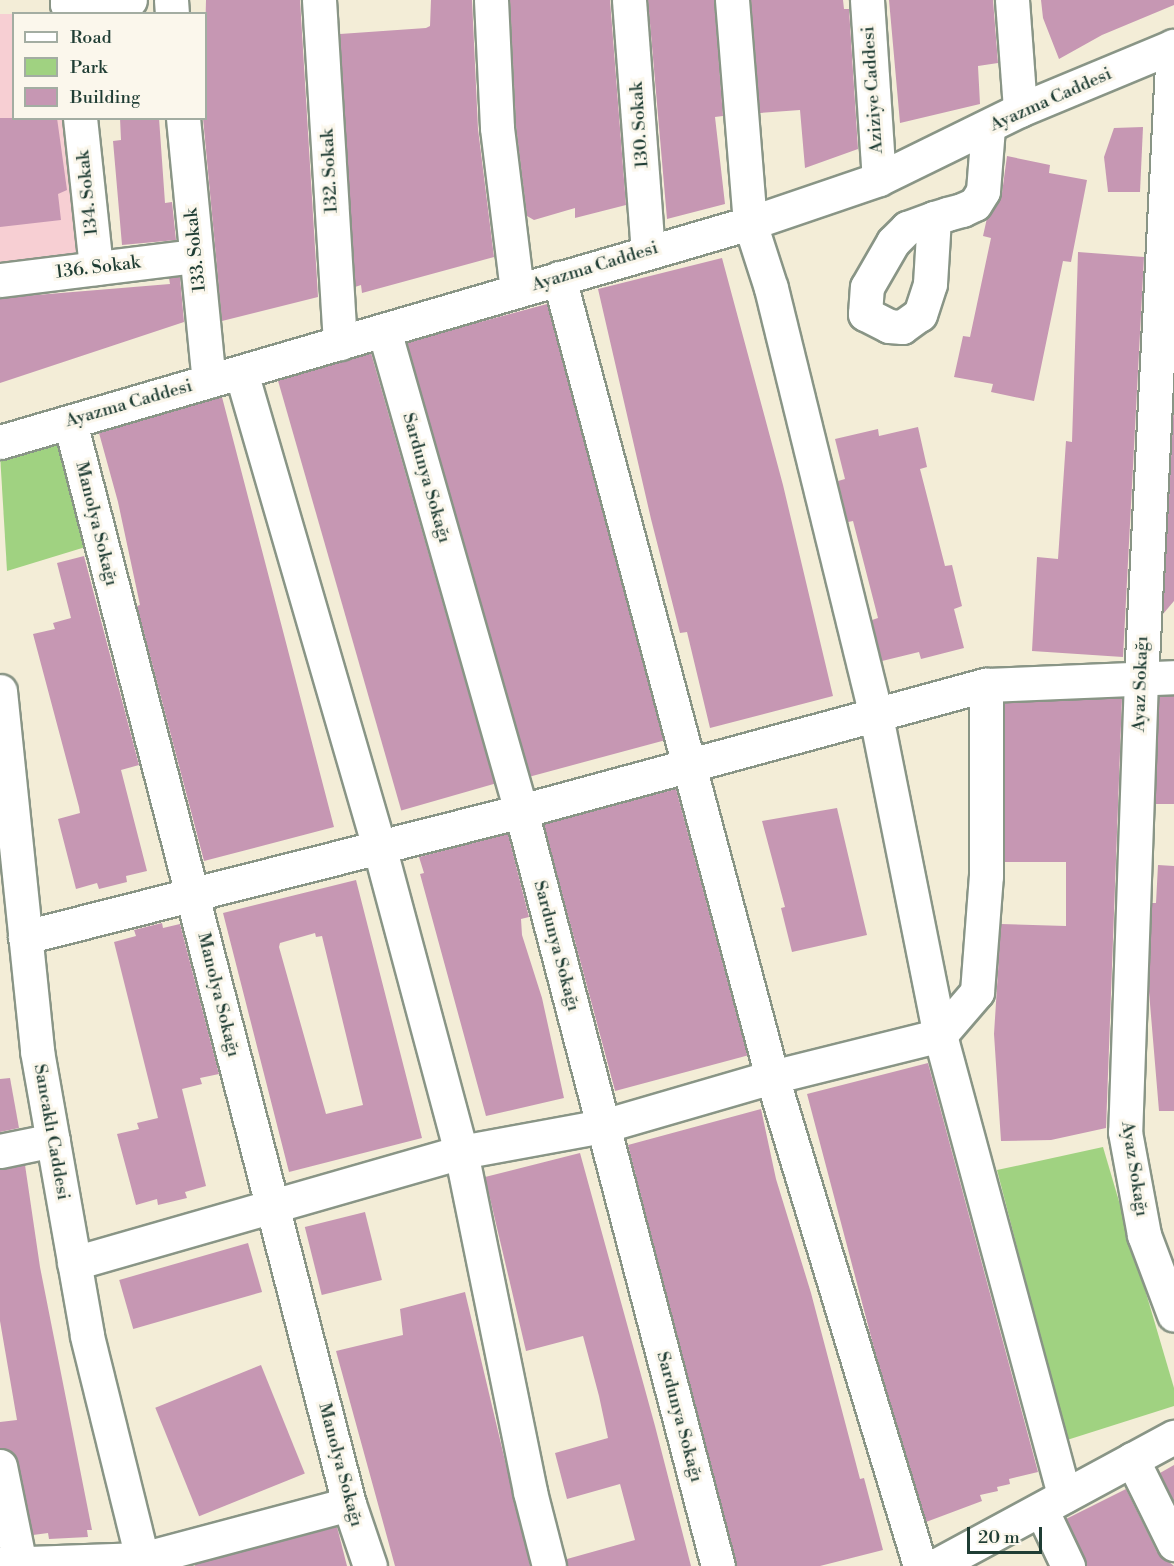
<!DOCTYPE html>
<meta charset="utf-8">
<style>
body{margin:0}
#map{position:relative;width:1174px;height:1566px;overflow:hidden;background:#f3edd7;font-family:"Libre Bodoni",serif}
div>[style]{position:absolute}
.built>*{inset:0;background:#f7cfd3}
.green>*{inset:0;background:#a0d281}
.building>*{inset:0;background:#c697b3;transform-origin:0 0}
.roads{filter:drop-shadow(2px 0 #899586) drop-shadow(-2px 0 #899586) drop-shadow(0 2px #899586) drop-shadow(0 -2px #899586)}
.minor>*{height:33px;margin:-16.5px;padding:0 16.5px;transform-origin:16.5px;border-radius:16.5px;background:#fff}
span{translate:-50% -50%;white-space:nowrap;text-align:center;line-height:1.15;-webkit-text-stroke:6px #fbf7ec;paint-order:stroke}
.street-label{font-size:18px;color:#1f3d34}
.legend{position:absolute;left:12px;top:12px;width:195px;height:108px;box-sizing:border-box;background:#fbf7ec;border:2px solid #a3ada2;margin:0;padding:8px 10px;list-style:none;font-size:18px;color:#1f3d34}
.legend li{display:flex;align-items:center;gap:12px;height:30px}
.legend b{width:30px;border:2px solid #a3ada2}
.scale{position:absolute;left:967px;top:1527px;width:75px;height:27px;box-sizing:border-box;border:3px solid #1f3d34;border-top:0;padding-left:8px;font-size:18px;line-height:21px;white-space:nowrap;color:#1f3d34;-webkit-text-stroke:4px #fbf7ec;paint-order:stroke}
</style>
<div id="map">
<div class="built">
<div style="clip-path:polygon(0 14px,13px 14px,14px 118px,65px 119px,77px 255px,0 263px)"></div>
</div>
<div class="green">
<div style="clip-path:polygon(64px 434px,92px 545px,7px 571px,0 454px)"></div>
<div style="clip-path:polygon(1103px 1147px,1174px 1388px,1174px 1406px,1067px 1440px,997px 1170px)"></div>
</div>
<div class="building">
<div style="clip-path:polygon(206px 0,300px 0,318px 297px,222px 321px,203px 118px)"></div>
<div style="clip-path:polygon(431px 0,472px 0,478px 129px,494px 257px,362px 293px,361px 285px,355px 287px,340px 34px,426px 28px,430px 26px)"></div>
<div style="clip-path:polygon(510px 0,610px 0,626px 205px,575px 218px,575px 208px,534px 220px,527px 216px,516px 126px)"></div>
<div style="clip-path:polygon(648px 0,714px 0,723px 116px,715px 117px,725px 204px,667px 219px)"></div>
<div style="clip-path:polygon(751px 0,843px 0,844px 9px,849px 9px,858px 149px,805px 168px,800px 110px,760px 113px)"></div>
<div style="clip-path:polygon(889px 0,993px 0,998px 63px,978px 66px,980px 104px,900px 123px)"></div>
<div style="clip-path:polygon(1041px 0,1174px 0,1174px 5px,1102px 35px,1059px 59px,1043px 18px)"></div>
<div style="clip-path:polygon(0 118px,57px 118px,67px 190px,58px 194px,61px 220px,0 227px)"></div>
<div style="clip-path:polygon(120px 118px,159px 118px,165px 203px,172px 202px,176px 240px,122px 245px,113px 141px,121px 140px)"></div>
<div style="clip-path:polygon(1143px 127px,1140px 192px,1108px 192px,1104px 157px,1114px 128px)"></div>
<div style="clip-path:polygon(1007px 156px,1050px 165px,1049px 173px,1087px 180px,1071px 262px,1063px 261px,1034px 401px,991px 392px,993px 384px,954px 377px,963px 336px,970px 337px,991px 238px,983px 236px,987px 218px,1002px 193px)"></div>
<div style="clip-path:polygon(1078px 252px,1144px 257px,1123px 657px,1032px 651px,1037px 557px,1058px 559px,1066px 441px,1072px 442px)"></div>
<div style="clip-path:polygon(722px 258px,783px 485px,833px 696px,710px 728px,687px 632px,680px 633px,651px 519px,598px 289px)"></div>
<div style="clip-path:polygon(180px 277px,184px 322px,0 383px,0 298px,170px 284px,169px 278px)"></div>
<div style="left:547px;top:304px;width:452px;height:145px;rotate:75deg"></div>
<div style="left:371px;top:353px;width:448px;height:97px;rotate:74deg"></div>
<div style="clip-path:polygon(222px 397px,334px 827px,204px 861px,137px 606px,140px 605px,118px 502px,99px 433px)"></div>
<div style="clip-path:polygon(1174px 400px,1174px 601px,1163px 614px)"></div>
<div style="clip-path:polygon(918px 427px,927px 467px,920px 469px,945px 566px,952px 565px,962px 606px,954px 609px,964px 648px,921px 659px,919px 652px,882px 661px,872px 620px,878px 618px,853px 521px,848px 522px,838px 481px,845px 479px,835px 439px,878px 429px,879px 436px)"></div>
<div style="clip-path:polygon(84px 556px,139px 765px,121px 770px,147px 871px,126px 876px,127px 882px,99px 889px,97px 883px,76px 889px,58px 819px,80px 813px,79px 807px,33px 634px,55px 629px,53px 623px,71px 618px,57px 563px)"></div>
<div style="clip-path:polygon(1159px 696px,1174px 696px,1174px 804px,1155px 804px)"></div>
<div style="clip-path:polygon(1122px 698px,1106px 1128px,1051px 1140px,1001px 1141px,994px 1034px,1001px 924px,1066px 926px,1066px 862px,1005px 862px,1005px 703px)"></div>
<div style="left:676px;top:789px;width:276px;height:137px;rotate:75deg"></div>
<div style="clip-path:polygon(837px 808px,867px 935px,792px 952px,781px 908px,785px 907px,762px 821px)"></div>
<div style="clip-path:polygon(508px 834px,529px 917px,521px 919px,522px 935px,542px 998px,564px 1098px,486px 1116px,420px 874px,424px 873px,419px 857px)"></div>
<div style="clip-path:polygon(1158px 865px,1174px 866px,1174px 1111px,1159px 1111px,1149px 992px,1152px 903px,1156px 903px)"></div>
<div style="clip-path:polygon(evenodd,356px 880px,422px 1138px,289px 1172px,223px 913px,356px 880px,315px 933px,316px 937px,322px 936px,363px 1105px,326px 1114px,279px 947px,280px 943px,315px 933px)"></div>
<div style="clip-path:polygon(162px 923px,163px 928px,180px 924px,219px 1074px,200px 1078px,202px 1084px,182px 1089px,206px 1186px,185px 1192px,187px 1198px,158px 1205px,157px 1199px,136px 1205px,117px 1134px,139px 1129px,137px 1123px,158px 1118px,114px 942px,136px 936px,134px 930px)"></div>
<div style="clip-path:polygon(928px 1063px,1038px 1472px,1009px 1479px,1010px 1484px,997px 1487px,998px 1491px,980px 1495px,982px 1501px,926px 1522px,874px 1348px,807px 1094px)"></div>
<div style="clip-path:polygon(10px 1078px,19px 1128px,0 1132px,0 1079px)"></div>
<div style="clip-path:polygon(761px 1109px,776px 1179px,811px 1293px,860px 1479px,864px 1478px,883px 1550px,820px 1566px,736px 1566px,628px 1145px)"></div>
<div style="clip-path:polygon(580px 1153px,655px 1426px,691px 1566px,567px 1566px,567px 1559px,635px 1540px,620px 1484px,567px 1499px,555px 1453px,608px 1438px,599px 1396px,583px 1336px,526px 1351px,485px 1177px)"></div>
<div style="clip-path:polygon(25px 1165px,40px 1267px,92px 1530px,87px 1530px,88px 1537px,49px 1539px,48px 1533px,33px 1535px,18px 1462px,14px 1453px,0 1448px,0 1422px,17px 1420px,0 1321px,0 1169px)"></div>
<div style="left:365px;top:1212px;width:70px;height:62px;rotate:76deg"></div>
<div style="left:248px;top:1243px;width:51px;height:134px;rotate:74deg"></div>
<div style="clip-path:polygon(465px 1292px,530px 1566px,395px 1566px,336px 1351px,403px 1335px,400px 1309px)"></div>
<div style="left:261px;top:1365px;width:117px;height:114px;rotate:68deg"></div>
<div style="clip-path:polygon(1174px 1465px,1174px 1502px,1160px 1473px)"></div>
<div style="clip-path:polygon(1126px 1489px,1157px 1552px,1174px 1566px,1087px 1566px,1066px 1519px)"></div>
<div style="clip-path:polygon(337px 1527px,347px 1566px,195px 1566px,195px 1564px)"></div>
</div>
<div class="roads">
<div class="minor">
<div style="left:67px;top:0;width:4px;rotate:90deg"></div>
<div style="left:67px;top:4px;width:63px;rotate:-3.6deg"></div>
<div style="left:171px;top:0;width:14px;rotate:86deg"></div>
<div style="left:319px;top:0;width:344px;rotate:86.5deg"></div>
<div style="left:491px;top:0;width:128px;rotate:87.3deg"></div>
<div style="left:497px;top:128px;width:163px;rotate:83deg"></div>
<div style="left:629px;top:0;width:251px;rotate:85.7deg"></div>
<div style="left:732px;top:0;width:224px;rotate:85.4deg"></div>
<div style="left:750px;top:223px;width:68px;rotate:72.1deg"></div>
<div style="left:771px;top:288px;width:441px;rotate:76.2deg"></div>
<div style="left:876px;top:716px;width:325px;rotate:78.7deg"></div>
<div style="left:940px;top:1035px;width:477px;rotate:74.9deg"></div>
<div style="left:867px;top:0;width:179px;rotate:86.2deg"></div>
<div style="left:1012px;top:0;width:110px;rotate:85.8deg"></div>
<div style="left:1173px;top:46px;width:634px;rotate:92.89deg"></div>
<div style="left:1141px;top:679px;width:453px;rotate:92deg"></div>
<div style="left:1125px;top:1132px;width:105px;rotate:79.5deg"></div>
<div style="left:1144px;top:1235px;width:85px;rotate:69.4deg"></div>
<div style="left:80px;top:118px;width:151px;rotate:83.9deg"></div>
<div style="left:183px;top:118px;width:264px;rotate:84.4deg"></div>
<div style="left:934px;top:218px;width:66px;rotate:93.5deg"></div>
<div style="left:930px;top:284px;width:32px;rotate:108deg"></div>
<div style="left:920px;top:314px;width:22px;rotate:144deg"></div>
<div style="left:902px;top:327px;width:13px;rotate:-176deg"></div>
<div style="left:889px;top:326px;width:27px;rotate:-153deg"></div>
<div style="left:865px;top:314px;width:27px;rotate:-86deg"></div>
<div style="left:867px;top:287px;width:52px;rotate:-60deg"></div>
<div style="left:893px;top:242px;width:20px;rotate:-45deg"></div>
<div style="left:907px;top:228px;width:29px;rotate:-20deg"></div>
<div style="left:934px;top:218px;width:14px;rotate:-17deg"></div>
<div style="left:947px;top:214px;width:16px;rotate:-15deg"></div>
<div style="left:962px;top:210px;width:14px;rotate:-25deg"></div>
<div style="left:975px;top:204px;width:15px;rotate:-58deg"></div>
<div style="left:983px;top:191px;width:64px;rotate:-85.5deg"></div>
<div style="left:559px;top:278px;width:827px;rotate:75.07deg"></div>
<div style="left:772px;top:1077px;width:511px;rotate:73.16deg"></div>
<div style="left:0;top:280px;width:197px;rotate:-7deg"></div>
<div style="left:384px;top:330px;width:500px;rotate:74.1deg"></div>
<div style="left:521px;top:811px;width:780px;rotate:75.38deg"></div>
<div style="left:241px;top:372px;width:494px;rotate:73.8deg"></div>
<div style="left:379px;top:846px;width:317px;rotate:75deg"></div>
<div style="left:461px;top:1152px;width:347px;rotate:78.5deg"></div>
<div style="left:530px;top:1492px;width:76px;rotate:75.6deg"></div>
<div style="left:70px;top:422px;width:1117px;rotate:75.54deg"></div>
<div style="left:349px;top:1504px;width:65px;rotate:71.3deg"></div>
<div style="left:0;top:442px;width:781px;rotate:-16.28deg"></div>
<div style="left:750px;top:223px;width:136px;rotate:-18.8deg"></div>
<div style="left:879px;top:179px;width:157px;rotate:-26.1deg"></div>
<div style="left:1020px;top:110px;width:167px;rotate:-22.6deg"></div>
<div style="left:0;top:691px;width:362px;rotate:84.1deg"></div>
<div style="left:37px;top:1051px;width:289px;rotate:80deg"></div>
<div style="left:87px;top:1336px;width:237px;rotate:76.1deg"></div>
<div style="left:25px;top:937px;width:512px;rotate:-14.25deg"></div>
<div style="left:521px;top:811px;width:482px;rotate:-15.2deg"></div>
<div style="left:986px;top:685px;width:188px;rotate:-2.4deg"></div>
<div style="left:0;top:1151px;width:54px;rotate:-11.7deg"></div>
<div style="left:74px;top:1263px;width:403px;rotate:-16deg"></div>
<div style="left:461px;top:1152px;width:144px;rotate:-10.4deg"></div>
<div style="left:603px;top:1126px;width:176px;rotate:-16.2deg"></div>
<div style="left:772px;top:1077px;width:173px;rotate:-14deg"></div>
<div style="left:940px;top:1035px;width:57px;rotate:-49.3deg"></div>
<div style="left:977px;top:992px;width:116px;rotate:-85.6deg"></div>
<div style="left:986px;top:876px;width:191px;rotate:-90deg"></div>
<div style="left:1132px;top:1459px;width:95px;rotate:63.7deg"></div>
<div style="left:0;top:1466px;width:100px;rotate:78.5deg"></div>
<div style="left:1042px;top:1511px;width:61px;rotate:64.7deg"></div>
<div style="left:0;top:1564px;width:142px;rotate:-2deg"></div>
<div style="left:142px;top:1559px;width:214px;rotate:-14.9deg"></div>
<div style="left:935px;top:1566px;width:272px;rotate:-28.4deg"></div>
</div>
</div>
<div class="street-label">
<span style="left:873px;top:90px;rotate:-94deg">Aziziye Caddesi</span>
<span style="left:1051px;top:100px;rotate:-24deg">Ayazma Caddesi</span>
<span style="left:640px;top:125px;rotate:-94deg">130. Sokak</span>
<span style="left:330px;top:171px;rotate:-93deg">132. Sokak</span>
<span style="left:88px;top:193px;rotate:-96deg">134. Sokak</span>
<span style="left:196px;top:250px;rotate:-96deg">133. Sokak</span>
<span style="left:595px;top:267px;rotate:-17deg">Ayazma Caddesi</span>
<span style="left:98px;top:268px;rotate:-7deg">136. Sokak</span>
<span style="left:129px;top:404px;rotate:-16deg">Ayazma Caddesi</span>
<span style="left:426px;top:478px;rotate:74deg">Sardunya Sokağı</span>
<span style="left:96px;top:524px;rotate:76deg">Manolya Sokağı</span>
<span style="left:1141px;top:684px;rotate:-88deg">Ayaz Sokağı</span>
<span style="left:556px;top:946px;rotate:75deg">Sardunya Sokağı</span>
<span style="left:218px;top:995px;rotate:76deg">Manolya Sokağı</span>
<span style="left:51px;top:1132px;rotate:80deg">Sancaklı Caddesi</span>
<span style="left:1134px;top:1169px;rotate:81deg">Ayaz Sokağı</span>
<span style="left:679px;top:1417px;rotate:75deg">Sardunya Sokağı</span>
<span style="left:340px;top:1465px;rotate:75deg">Manolya Sokağı</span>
</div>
<ul class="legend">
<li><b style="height:8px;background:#fff"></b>Road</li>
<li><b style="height:16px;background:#a0d281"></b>Park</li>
<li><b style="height:16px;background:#c697b3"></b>Building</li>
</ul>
<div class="scale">20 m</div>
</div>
